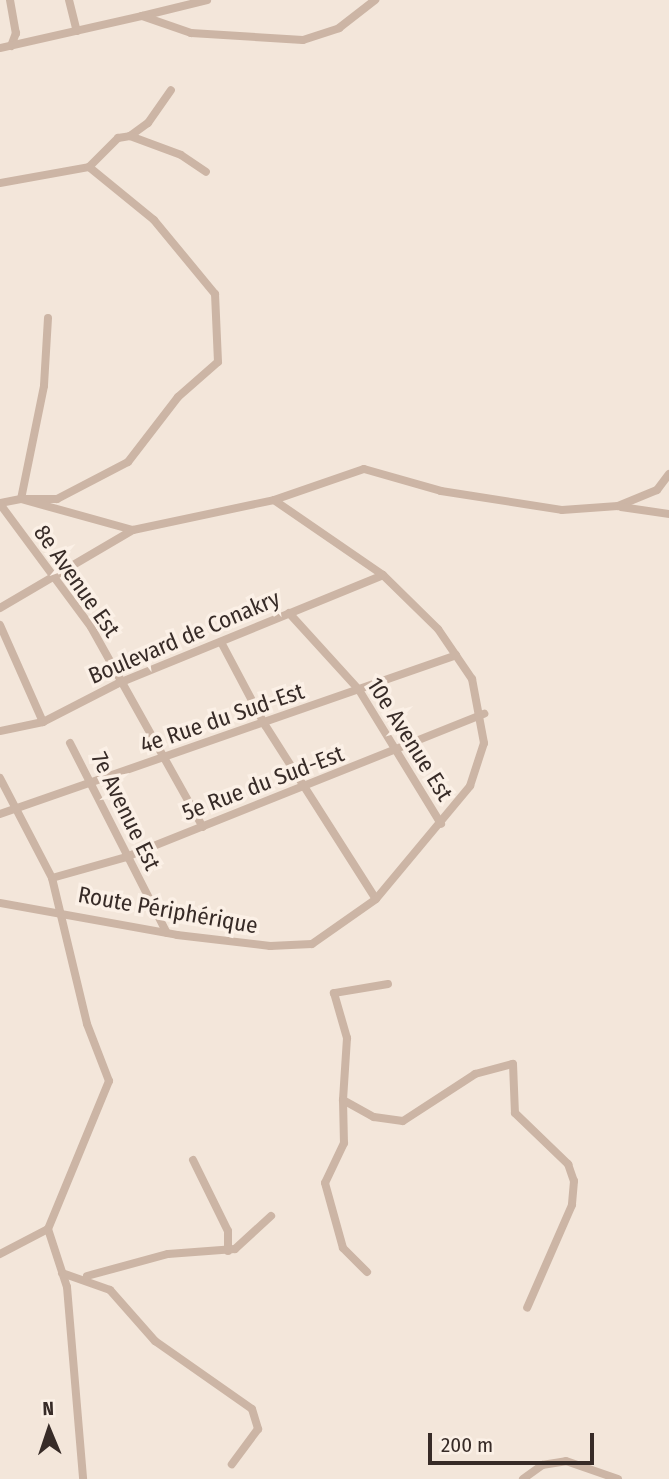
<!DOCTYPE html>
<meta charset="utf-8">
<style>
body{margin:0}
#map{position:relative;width:669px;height:1479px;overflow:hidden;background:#f3e6da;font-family:"Fira Sans Condensed",sans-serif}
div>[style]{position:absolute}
.minor>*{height:8px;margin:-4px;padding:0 4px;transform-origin:4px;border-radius:4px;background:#ccb5a5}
span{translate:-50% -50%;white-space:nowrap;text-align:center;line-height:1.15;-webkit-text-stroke:7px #fbf0e6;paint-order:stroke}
.street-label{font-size:23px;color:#372b27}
.north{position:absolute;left:14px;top:1395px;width:70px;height:70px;-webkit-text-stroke:5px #fbf0e6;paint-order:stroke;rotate:358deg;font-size:19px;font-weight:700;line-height:28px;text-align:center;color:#372b27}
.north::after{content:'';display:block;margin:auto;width:24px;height:32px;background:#372b27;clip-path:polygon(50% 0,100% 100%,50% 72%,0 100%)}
.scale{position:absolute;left:428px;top:1433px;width:166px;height:32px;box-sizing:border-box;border:4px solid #372b27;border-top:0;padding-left:9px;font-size:21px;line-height:24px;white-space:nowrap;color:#372b27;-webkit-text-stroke:5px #fbf0e6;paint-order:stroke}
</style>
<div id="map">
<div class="minor">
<div style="left:10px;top:0;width:34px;rotate:80deg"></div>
<div style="left:16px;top:33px;width:14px;rotate:111deg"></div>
<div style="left:69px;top:0;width:32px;rotate:76deg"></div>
<div style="left:142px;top:16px;width:67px;rotate:-13.8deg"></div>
<div style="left:0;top:48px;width:146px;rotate:-12.7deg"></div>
<div style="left:142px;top:16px;width:52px;rotate:19.1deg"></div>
<div style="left:191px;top:33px;width:112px;rotate:3.6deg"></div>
<div style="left:303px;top:40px;width:38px;rotate:-18deg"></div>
<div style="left:339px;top:28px;width:46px;rotate:-37.9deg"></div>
<div style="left:130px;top:136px;width:22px;rotate:-36deg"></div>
<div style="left:148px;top:123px;width:40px;rotate:-55.1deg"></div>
<div style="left:0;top:183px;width:90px;rotate:-10.2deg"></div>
<div style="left:89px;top:167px;width:41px;rotate:-45deg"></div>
<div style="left:118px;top:138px;width:12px;rotate:-9deg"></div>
<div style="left:130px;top:136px;width:54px;rotate:20.4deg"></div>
<div style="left:181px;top:155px;width:30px;rotate:34deg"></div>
<div style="left:48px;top:318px;width:68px;rotate:93.4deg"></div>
<div style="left:44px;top:386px;width:115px;rotate:101.5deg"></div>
<div style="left:21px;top:499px;width:36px"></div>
<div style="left:57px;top:499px;width:80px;rotate:-27.5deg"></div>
<div style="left:128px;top:462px;width:82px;rotate:-52.4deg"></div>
<div style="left:178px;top:397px;width:53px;rotate:-41.2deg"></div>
<div style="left:218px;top:362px;width:68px;rotate:-92.5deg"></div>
<div style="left:215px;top:294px;width:96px;rotate:-129.5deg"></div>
<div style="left:154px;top:220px;width:84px;rotate:-140.8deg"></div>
<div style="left:0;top:503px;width:21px;rotate:-11deg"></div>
<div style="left:21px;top:499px;width:116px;rotate:15.5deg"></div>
<div style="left:133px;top:530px;width:144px;rotate:-12deg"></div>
<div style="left:274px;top:500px;width:95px;rotate:-19deg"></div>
<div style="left:364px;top:469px;width:80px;rotate:15.9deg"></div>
<div style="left:441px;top:491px;width:122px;rotate:8.9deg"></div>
<div style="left:562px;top:510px;width:56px;rotate:-4.1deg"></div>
<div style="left:618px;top:506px;width:42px;rotate:-22.3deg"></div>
<div style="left:657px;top:490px;width:20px;rotate:-53deg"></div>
<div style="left:0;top:504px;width:153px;rotate:53.5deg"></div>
<div style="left:91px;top:627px;width:229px;rotate:60.8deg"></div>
<div style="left:621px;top:507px;width:49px;rotate:8.3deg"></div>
<div style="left:0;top:608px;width:154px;rotate:-30.4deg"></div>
<div style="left:289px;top:613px;width:104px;rotate:47.7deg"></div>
<div style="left:359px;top:690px;width:157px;rotate:58.5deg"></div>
<div style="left:0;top:625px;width:106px;rotate:66.1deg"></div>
<div style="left:221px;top:642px;width:94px;rotate:62.1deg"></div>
<div style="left:265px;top:725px;width:206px;rotate:57.5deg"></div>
<div style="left:0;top:731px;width:44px;rotate:-11.8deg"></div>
<div style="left:43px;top:722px;width:85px;rotate:-27.2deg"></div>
<div style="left:119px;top:683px;width:285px;rotate:-22.2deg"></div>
<div style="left:70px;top:743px;width:213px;rotate:63deg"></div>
<div style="left:0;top:778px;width:113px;rotate:62.5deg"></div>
<div style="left:52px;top:878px;width:150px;rotate:76.5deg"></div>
<div style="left:87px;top:1024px;width:61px;rotate:68.9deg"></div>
<div style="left:109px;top:1081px;width:160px;rotate:112.4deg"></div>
<div style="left:48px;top:1229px;width:61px;rotate:71.9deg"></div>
<div style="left:67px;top:1287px;width:193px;rotate:85.2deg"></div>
<div style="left:0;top:814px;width:483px;rotate:-19.2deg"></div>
<div style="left:52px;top:878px;width:77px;rotate:-15.8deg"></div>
<div style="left:126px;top:857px;width:386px;rotate:-21.8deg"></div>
<div style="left:0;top:903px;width:180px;rotate:10.2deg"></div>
<div style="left:177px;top:935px;width:94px;rotate:6.7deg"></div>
<div style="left:270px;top:946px;width:42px;rotate:-2.7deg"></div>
<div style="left:312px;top:944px;width:78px;rotate:-35.1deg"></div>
<div style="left:376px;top:899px;width:147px;rotate:-50.2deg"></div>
<div style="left:470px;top:786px;width:45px;rotate:-72deg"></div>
<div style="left:484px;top:743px;width:65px;rotate:-100.6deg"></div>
<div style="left:472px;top:679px;width:60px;rotate:-124.2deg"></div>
<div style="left:438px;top:629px;width:77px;rotate:-135.5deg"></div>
<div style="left:383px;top:575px;width:132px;rotate:-145.5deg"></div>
<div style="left:388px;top:984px;width:55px;rotate:170.5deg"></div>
<div style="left:334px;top:993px;width:47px;rotate:73.9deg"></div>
<div style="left:347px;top:1038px;width:62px;rotate:93.7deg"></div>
<div style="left:343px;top:1100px;width:35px;rotate:29deg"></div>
<div style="left:374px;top:1117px;width:29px;rotate:8deg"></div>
<div style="left:403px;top:1121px;width:86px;rotate:-33.1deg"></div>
<div style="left:475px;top:1074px;width:39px;rotate:-15deg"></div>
<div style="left:513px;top:1064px;width:49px;rotate:87.7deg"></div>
<div style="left:515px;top:1113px;width:74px;rotate:43.9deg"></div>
<div style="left:568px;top:1164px;width:18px;rotate:71deg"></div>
<div style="left:574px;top:1181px;width:24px;rotate:95deg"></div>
<div style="left:572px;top:1205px;width:112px;rotate:113.6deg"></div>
<div style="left:343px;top:1100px;width:43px;rotate:88.7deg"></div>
<div style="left:344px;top:1143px;width:44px;rotate:115.4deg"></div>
<div style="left:325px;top:1183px;width:67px;rotate:74.5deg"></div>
<div style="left:343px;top:1248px;width:34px;rotate:45deg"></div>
<div style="left:193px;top:1160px;width:79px;rotate:63.8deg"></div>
<div style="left:228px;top:1231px;width:20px;rotate:90deg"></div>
<div style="left:0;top:1254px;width:54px;rotate:-27.5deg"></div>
<div style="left:62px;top:1273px;width:51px;rotate:19.5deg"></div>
<div style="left:110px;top:1290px;width:68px;rotate:48.6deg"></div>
<div style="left:155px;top:1341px;width:118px;rotate:35deg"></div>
<div style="left:252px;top:1409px;width:21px;rotate:73deg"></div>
<div style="left:258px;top:1429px;width:44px;rotate:126.6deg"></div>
<div style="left:87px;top:1276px;width:84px;rotate:-15.2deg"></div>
<div style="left:168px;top:1254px;width:67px;rotate:-4.3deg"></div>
<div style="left:235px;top:1249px;width:49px;rotate:-42.5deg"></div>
<div style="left:523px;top:1479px;width:24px;rotate:-36deg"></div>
<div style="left:542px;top:1465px;width:24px;rotate:-9deg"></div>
<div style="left:566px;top:1461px;width:55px;rotate:19.1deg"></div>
</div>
<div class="street-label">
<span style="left:77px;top:581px;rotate:55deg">8e Avenue Est</span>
<span style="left:184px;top:637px;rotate:-23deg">Boulevard de Conakry</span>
<span style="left:222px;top:718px;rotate:-19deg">4e Rue du Sud-Est</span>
<span style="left:410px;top:739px;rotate:58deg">10e Avenue Est</span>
<span style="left:263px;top:783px;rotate:-21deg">5e Rue du Sud-Est</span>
<span style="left:126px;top:811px;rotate:64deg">7e Avenue Est</span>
<span style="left:168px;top:910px;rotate:10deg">Route Périphérique</span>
</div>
<div class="north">N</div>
<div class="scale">200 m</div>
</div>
